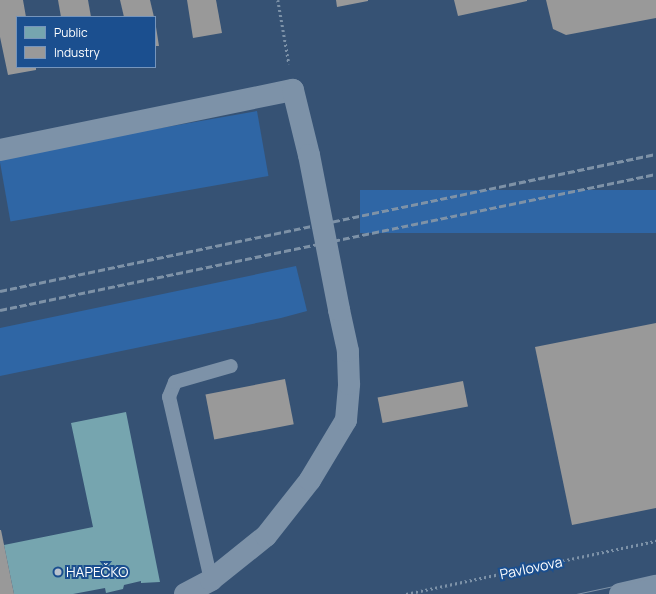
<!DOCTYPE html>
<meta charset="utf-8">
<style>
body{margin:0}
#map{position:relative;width:656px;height:594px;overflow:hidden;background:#365274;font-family:Manrope,sans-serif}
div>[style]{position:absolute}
.green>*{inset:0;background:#2f66a5;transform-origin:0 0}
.public>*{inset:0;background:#76a5af}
.industry>*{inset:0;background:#999;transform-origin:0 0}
.path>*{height:2.5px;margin-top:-1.25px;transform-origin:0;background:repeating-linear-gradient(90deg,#7d92a8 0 2px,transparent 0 5px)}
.service>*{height:14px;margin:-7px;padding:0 7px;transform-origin:7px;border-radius:7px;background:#7d92a8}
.minor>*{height:22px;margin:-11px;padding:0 11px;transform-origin:11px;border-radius:11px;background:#7d92a8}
.tram>*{height:1px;margin:-0.5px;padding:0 0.5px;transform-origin:0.5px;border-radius:0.5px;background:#7e92a7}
.rail>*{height:3px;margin-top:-1.5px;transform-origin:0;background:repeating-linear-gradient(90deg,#7e92a7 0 7px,transparent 0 10px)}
.minor-bridge>*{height:22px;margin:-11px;padding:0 11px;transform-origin:11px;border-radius:11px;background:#7d92a8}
.dots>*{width:11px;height:11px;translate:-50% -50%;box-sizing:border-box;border:2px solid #1b4f8f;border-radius:50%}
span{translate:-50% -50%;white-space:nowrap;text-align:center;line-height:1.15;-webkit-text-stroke:4px #1b4f8f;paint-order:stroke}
.street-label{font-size:14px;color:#fff}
.poi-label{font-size:14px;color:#fff}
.left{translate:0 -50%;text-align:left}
.legend{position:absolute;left:16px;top:16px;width:140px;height:52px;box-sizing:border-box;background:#1b4f8f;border:1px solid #7695bc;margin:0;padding:5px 7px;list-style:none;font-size:12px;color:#fff}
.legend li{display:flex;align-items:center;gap:8px;height:20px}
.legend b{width:20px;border:1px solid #7695bc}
</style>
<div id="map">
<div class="green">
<div style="left:257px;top:111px;width:66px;height:262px;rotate:80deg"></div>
<div style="left:656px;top:190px;width:43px;height:296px;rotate:90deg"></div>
<div style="clip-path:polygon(296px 266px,307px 311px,281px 318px,0 376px,0 328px)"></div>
</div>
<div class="public">
<div style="clip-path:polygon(126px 412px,160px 582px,141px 583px,141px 581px,124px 585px,123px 589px,106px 593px,105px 588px,73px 594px,14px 594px,4px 545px,93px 527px,71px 423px)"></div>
</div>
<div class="industry">
<div style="clip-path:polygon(0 0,23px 0,26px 17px,17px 17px,17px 67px,36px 67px,36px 70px,8px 75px,0 37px)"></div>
<div style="clip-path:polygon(58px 0,88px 0,91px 17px,61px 17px)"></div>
<div style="clip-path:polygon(120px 0,150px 0,154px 17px,124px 17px)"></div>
<div style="clip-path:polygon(187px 0,216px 0,222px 33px,193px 38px)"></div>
<div style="clip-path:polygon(336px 0,368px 0,368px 1px,337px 7px)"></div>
<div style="clip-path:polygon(454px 0,527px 0,527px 1px,458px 16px)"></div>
<div style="clip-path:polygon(546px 0,656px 0,656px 18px,566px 35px,553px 29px)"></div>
<div style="clip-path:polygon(156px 27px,159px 46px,155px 46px,155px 28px)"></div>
<div style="clip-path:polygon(656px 323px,656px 508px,572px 525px,535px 347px)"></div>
<div style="left:285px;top:379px;width:46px;height:81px;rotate:79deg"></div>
<div style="left:463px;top:381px;width:26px;height:87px;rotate:79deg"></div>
<div style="clip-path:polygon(0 530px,1px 530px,14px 594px,0 594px)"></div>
</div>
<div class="path">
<div style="left:278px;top:0;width:65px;rotate:80.2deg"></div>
<div style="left:406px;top:594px;width:256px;rotate:-12deg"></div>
</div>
<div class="service">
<div style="left:211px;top:580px;width:188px;rotate:-102.9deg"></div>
<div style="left:169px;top:397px;width:16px;rotate:-68deg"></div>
<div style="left:175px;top:382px;width:58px;rotate:-15.9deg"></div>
</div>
<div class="minor">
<div style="left:0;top:150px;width:299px;rotate:-11.6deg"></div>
<div style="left:293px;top:90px;width:67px;rotate:76.2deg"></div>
<div style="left:185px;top:594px;width:30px;rotate:-28deg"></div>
<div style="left:211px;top:580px;width:70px;rotate:-38.7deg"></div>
<div style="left:266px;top:536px;width:71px;rotate:-51.8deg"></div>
<div style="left:310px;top:480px;width:70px;rotate:-59deg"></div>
<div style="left:346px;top:420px;width:36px;rotate:-85deg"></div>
<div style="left:349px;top:384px;width:33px;rotate:-92deg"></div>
<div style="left:348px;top:351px;width:42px;rotate:-102.4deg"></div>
<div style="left:620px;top:594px;width:37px;rotate:-13deg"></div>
</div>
<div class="tram">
<div style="left:576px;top:594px;width:82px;rotate:-12deg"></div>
</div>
<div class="rail">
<div style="left:0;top:291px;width:670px;rotate:-11.8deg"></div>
<div style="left:0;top:310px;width:670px;rotate:-11.71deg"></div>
</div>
<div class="minor-bridge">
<div style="left:309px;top:155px;width:158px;rotate:79deg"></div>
</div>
<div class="dots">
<div style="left:58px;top:572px;background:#b9c2ce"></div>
</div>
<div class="street-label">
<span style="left:531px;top:568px;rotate:-12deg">Pavlovova</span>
</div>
<div class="poi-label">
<span class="left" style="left:66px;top:572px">HAPEČKO</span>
</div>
<ul class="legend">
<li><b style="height:11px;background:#76a5af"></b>Public</li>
<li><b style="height:11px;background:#999"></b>Industry</li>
</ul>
</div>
